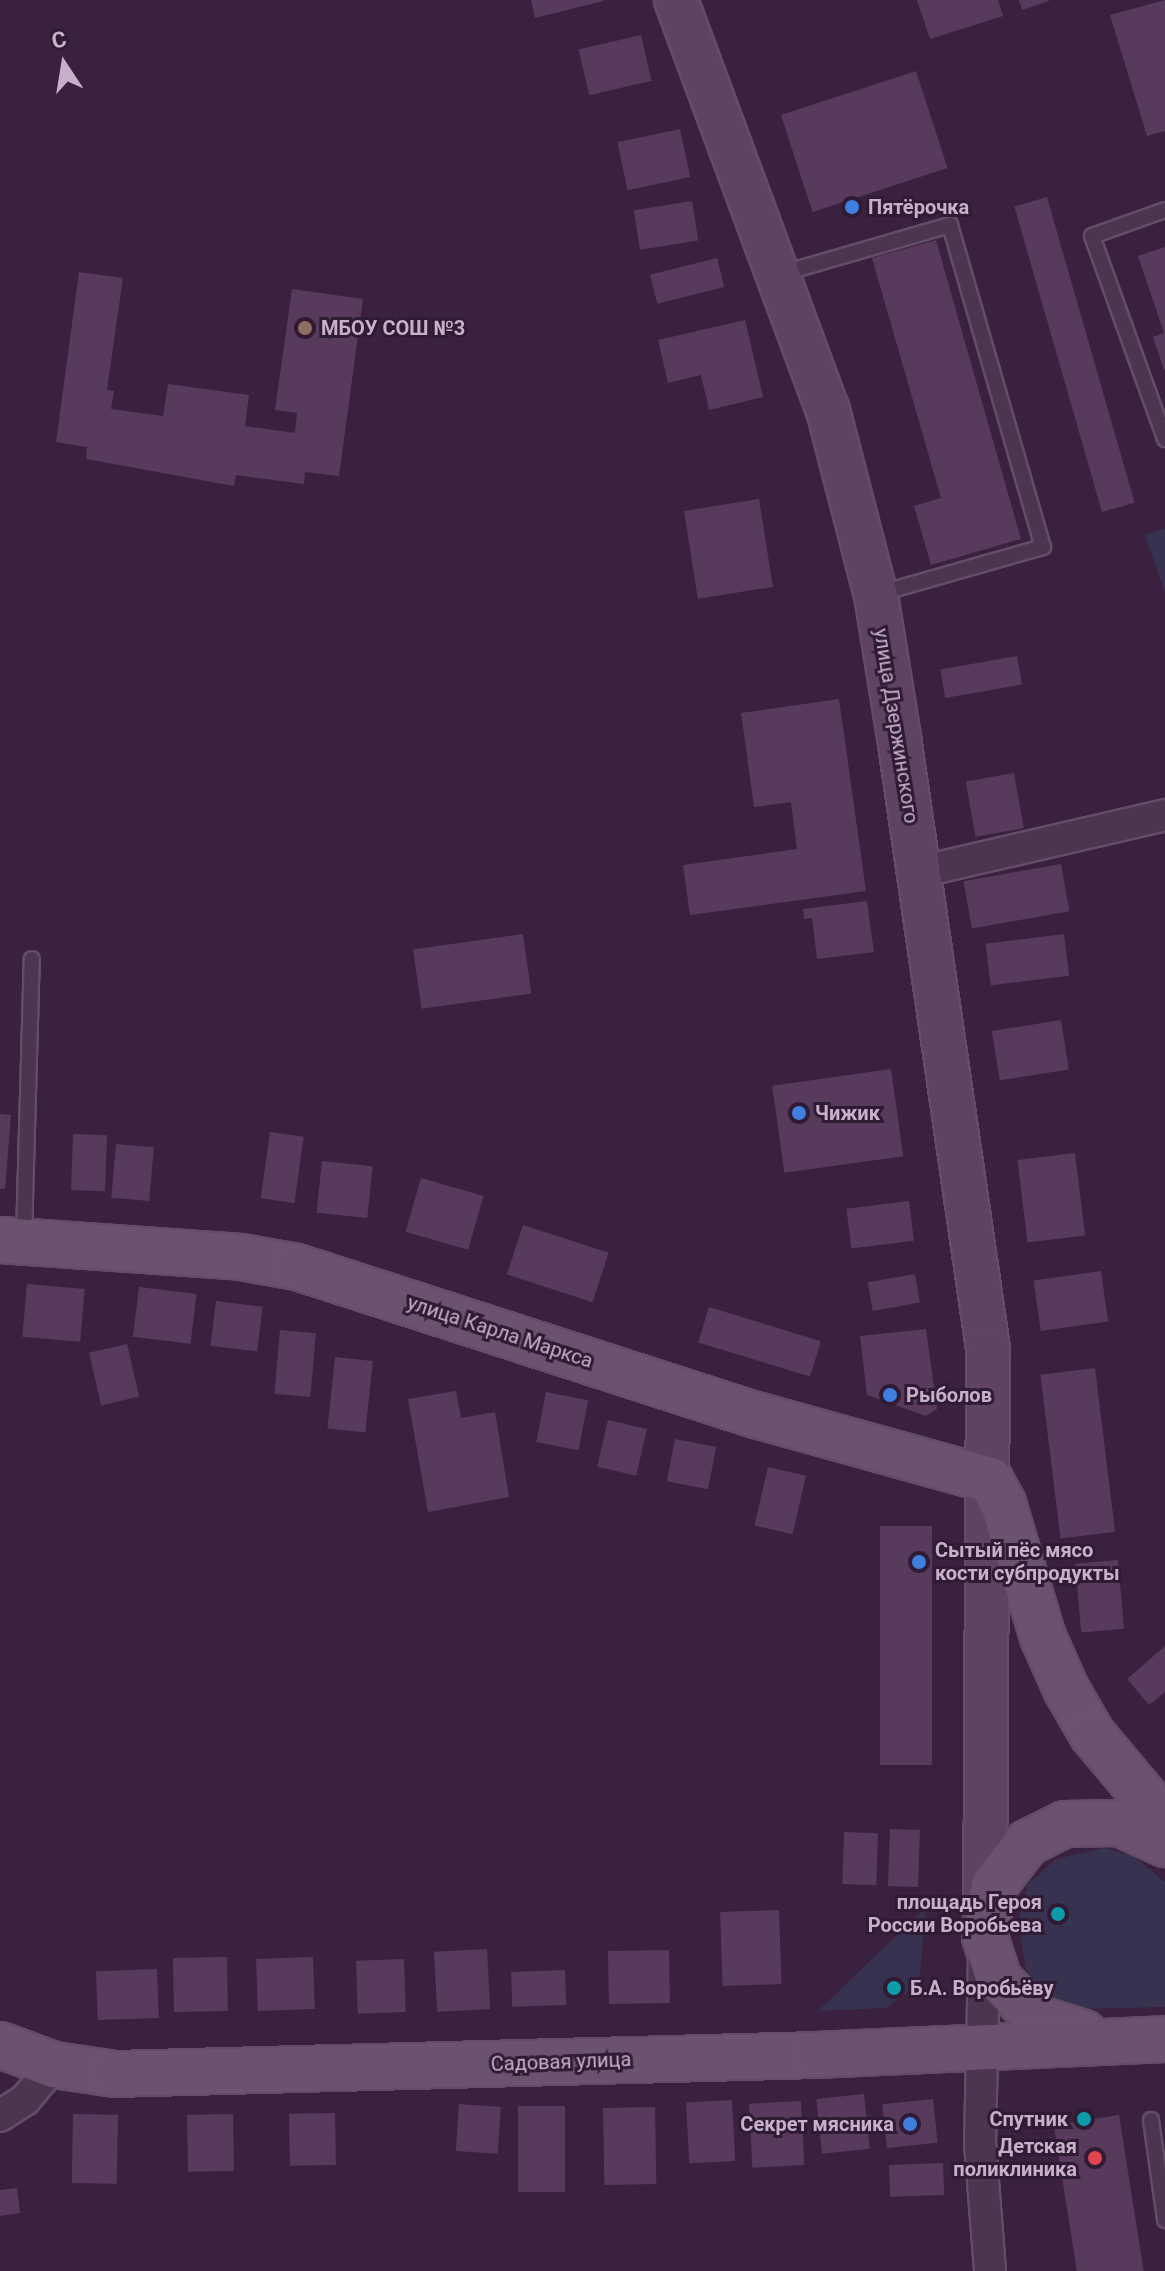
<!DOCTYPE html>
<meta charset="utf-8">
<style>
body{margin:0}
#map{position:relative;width:1165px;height:2271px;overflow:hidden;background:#3a213f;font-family:Roboto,sans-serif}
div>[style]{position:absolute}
.green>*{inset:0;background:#37324f}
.building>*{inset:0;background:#583b5c;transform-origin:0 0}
.roads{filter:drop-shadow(2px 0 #634d67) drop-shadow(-2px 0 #634d67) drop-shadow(0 2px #634d67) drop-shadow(0 -2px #634d67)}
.lane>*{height:14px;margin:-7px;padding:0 7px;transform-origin:7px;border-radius:7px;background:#4b354f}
.street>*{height:30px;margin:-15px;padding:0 15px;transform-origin:15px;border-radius:15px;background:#4b354f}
.secondary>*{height:42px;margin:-21px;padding:0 21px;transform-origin:21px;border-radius:21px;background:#5f4362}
.primary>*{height:44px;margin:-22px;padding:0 22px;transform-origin:22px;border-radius:22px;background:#6b536f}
.dots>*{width:22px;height:22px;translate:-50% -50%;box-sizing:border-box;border:4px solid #301b34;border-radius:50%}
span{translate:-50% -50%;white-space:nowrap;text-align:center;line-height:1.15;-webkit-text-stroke:6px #301b34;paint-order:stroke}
.poi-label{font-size:20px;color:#c7b1ca;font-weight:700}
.left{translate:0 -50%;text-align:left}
.right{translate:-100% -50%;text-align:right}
.street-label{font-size:20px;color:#c7b1ca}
.north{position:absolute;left:24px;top:24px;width:80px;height:80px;-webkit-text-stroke:6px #301b34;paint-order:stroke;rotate:348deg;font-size:22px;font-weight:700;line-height:32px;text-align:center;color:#c7b1ca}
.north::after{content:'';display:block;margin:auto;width:28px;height:36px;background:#c7b1ca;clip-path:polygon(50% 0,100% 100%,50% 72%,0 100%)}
</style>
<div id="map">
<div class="green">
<div style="clip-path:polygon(1165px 528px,1165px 593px,1145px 535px)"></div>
<div style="clip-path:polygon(1105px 1848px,1133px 1856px,1165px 1882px,1165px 2007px,1078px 2009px,1051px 2000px,1026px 1969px,1018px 1924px,1027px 1885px,1056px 1859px)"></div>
<div style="clip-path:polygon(926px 1907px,919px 1983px,886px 2008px,818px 2011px)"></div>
</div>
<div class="building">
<div style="clip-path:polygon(531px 0,603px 0,603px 1px,535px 18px)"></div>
<div style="clip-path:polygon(917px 0,998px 0,1003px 16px,930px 39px)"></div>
<div style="clip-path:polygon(1019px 0,1049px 0,1049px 1px,1022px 10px)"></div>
<div style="clip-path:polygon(1165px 0,1165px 131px,1147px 136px,1110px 15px)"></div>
<div style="left:641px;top:35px;width:47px;height:64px;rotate:77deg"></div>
<div style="left:916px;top:71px;width:102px;height:142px;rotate:72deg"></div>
<div style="left:680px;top:129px;width:49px;height:64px;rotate:78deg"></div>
<div style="left:1047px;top:197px;width:318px;height:34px;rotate:74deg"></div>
<div style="left:692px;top:201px;width:40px;height:59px;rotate:81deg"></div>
<div style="clip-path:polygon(936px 240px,1021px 539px,931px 565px,914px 506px,941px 498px,872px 258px)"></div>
<div style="clip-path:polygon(1165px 247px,1165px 370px,1164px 370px,1153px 337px,1164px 333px,1138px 256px)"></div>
<div style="left:717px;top:258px;width:30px;height:69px;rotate:76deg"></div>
<div style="clip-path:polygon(79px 272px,123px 278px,107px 390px,114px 391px,111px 409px,163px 416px,168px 384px,249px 395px,245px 426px,295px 433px,297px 413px,275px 410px,292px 289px,363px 299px,339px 476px,305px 472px,304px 484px,236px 475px,234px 486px,86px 459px,87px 447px,56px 442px)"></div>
<div style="clip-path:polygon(745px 320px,763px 397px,709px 410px,701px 375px,668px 383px,658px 340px)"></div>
<div style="left:759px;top:499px;width:89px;height:76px;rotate:81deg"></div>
<div style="left:1017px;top:656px;width:29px;height:78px;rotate:80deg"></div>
<div style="clip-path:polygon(839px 699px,866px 891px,690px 915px,683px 865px,797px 849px,791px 802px,754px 807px,741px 713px)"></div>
<div style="left:1014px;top:773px;width:56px;height:49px;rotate:80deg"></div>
<div style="left:1061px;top:864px;width:48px;height:99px;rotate:80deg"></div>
<div style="clip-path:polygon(867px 901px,874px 952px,817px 959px,812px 918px,804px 919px,803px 909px)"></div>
<div style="left:523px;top:934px;width:60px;height:111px;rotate:82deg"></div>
<div style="left:1064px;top:934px;width:42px;height:79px;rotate:83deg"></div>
<div style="left:1061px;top:1020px;width:50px;height:70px;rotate:81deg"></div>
<div style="left:891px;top:1069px;width:88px;height:120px;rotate:82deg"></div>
<div style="clip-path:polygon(0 1114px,11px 1115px,5px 1189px,0 1189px)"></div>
<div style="left:270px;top:1132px;width:34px;height:67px;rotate:8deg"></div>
<div style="left:73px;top:1134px;width:34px;height:56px;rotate:2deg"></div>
<div style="left:116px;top:1144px;width:38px;height:54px;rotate:5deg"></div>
<div style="left:1075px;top:1153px;width:83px;height:58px;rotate:83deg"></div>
<div style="left:322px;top:1161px;width:51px;height:52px;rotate:6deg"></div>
<div style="left:421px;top:1178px;width:65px;height:56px;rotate:16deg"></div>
<div style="left:909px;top:1201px;width:40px;height:63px;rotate:83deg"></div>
<div style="left:523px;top:1225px;width:90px;height:52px;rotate:18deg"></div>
<div style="left:1101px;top:1271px;width:51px;height:68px;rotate:82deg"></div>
<div style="left:915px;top:1274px;width:29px;height:48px;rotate:80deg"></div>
<div style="left:27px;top:1284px;width:58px;height:53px;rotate:5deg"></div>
<div style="left:139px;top:1287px;width:58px;height:50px;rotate:7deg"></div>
<div style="left:216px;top:1301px;width:47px;height:45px;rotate:7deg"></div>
<div style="left:709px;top:1307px;width:117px;height:37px;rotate:17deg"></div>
<div style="clip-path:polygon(926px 1329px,937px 1409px,926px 1416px,867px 1395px,860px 1336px)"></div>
<div style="left:280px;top:1330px;width:36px;height:64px;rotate:5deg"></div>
<div style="left:127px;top:1344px;width:54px;height:39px;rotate:77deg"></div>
<div style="left:335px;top:1357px;width:38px;height:72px;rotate:6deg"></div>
<div style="left:1095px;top:1368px;width:165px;height:55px;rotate:83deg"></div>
<div style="clip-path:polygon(456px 1391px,461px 1418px,495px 1412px,509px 1497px,428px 1512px,408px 1399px)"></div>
<div style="left:546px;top:1392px;width:43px;height:51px;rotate:11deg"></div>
<div style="left:608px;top:1420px;width:40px;height:48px;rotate:13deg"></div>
<div style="left:675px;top:1439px;width:42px;height:43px;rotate:11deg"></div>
<div style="left:768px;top:1467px;width:39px;height:60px;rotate:13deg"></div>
<div style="left:880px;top:1526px;width:52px;height:239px"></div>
<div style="left:1118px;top:1560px;width:69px;height:43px;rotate:85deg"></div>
<div style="clip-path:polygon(1165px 1646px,1165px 1692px,1149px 1705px,1127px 1679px)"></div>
<div style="left:890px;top:1829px;width:30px;height:57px;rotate:2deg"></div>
<div style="left:844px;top:1832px;width:34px;height:52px;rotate:2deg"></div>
<div style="left:779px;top:1910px;width:74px;height:59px;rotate:88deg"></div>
<div style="left:487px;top:1949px;width:60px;height:53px;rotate:87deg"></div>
<div style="left:669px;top:1950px;width:53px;height:61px;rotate:89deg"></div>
<div style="left:227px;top:1957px;width:54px;height:54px;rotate:89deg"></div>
<div style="left:313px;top:1957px;width:52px;height:57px;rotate:88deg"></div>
<div style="left:404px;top:1959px;width:53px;height:48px;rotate:88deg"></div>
<div style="left:157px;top:1969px;width:49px;height:61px;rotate:88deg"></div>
<div style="left:565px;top:1970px;width:35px;height:54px;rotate:88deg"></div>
<div style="left:864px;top:2094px;width:55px;height:48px;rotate:84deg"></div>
<div style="left:933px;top:2099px;width:44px;height:51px;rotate:84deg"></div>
<div style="left:732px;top:2100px;width:61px;height:46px;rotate:87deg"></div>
<div style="left:801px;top:2101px;width:64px;height:52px;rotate:87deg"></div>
<div style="left:459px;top:2104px;width:42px;height:47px;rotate:4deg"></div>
<div style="left:518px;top:2106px;width:47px;height:86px"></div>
<div style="left:655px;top:2107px;width:77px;height:52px;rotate:89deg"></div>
<div style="left:335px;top:2113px;width:52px;height:46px;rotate:89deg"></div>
<div style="left:73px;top:2114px;width:45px;height:69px;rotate:1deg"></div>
<div style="left:233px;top:2114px;width:57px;height:46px;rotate:89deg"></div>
<div style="left:1119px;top:2115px;width:158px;height:66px;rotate:81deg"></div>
<div style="left:943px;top:2163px;width:32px;height:54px;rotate:88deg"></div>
<div style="clip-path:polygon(17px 2188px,20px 2213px,0 2216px,0 2190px)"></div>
</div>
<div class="roads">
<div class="lane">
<div style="left:1165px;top:210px;width:77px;rotate:160.4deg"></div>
<div style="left:1092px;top:236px;width:216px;rotate:70.2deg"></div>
<div style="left:780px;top:274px;width:177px;rotate:-16.1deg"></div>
<div style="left:950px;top:225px;width:335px;rotate:73.9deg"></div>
<div style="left:1043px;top:547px;width:172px;rotate:164.1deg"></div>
<div style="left:24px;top:1237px;width:278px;rotate:-88.4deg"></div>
<div style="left:1151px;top:2120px;width:101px;rotate:82deg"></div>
</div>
<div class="street">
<div style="left:919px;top:872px;width:253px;rotate:-13deg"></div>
<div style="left:984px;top:1954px;width:189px;rotate:91.2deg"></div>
<div style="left:980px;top:2143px;width:128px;rotate:85.5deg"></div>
<div style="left:0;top:2116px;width:30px;rotate:-33deg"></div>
<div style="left:25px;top:2100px;width:45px;rotate:-50.4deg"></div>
</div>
<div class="secondary">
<div style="left:676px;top:0;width:437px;rotate:69.7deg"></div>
<div style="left:828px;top:410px;width:191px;rotate:75.5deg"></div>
<div style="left:876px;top:595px;width:151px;rotate:80.8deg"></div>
<div style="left:900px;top:744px;width:611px;rotate:81.72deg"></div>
<div style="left:988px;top:1349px;width:568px;rotate:90.3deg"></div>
</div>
<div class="primary">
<div style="left:0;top:1240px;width:242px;rotate:4deg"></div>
<div style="left:241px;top:1257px;width:57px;rotate:10.1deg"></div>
<div style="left:297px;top:1267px;width:482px;rotate:17.9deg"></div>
<div style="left:756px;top:1415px;width:243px;rotate:15.5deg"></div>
<div style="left:990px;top:1480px;width:26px;rotate:61deg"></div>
<div style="left:1003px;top:1503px;width:140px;rotate:73.4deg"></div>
<div style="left:1043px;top:1637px;width:57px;rotate:66.1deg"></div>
<div style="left:1066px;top:1689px;width:52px;rotate:60deg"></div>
<div style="left:1092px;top:1734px;width:114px;rotate:50deg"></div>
<div style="left:1084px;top:2033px;width:49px;rotate:-162.3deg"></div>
<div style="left:1037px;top:2018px;width:54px;rotate:-135deg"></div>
<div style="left:999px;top:1980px;width:45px;rotate:-108deg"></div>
<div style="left:985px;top:1937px;width:52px;rotate:-80deg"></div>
<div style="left:994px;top:1886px;width:54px;rotate:-52.5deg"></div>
<div style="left:1027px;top:1843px;width:42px;rotate:-26.6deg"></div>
<div style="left:1065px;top:1824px;width:54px;rotate:-1.1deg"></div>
<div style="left:1119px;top:1823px;width:51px;rotate:24.5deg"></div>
<div style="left:0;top:2045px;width:58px;rotate:20.3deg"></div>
<div style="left:54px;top:2065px;width:62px;rotate:8.4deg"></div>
<div style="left:115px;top:2074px;width:700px;rotate:-1.55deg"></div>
<div style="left:815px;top:2055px;width:350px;rotate:-2.6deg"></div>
</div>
</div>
<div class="dots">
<div style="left:852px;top:207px;background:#3f7fe0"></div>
<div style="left:305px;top:328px;background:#8d6e63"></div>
<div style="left:799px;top:1113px;background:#3f7fe0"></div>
<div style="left:890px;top:1395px;background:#3f7fe0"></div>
<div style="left:919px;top:1562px;background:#3f7fe0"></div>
<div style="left:1058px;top:1914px;background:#0f9aa8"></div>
<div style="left:894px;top:1988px;background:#0f9aa8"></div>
<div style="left:1084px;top:2119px;background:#0f9aa8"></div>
<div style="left:910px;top:2124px;background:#3f7fe0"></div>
<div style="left:1095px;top:2158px;background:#e0444e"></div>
</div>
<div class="poi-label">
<span class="left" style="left:868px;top:207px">Пятёрочка</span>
<span class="left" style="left:321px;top:328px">МБОУ СОШ №3</span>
<span class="left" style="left:815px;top:1113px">Чижик</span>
<span class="left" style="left:906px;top:1395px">Рыболов</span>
<span class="left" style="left:935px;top:1562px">Сытый пёс мясо<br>кости субпродукты</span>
<span class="right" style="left:1042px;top:1914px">площадь Героя<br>России Воробьева</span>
<span class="left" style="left:910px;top:1988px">Б.А. Воробьёву</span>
<span class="right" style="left:1068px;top:2119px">Спутник</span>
<span class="right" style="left:894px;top:2124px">Секрет мясника</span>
<span class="right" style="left:1077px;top:2158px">Детская<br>поликлиника</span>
</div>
<div class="street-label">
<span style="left:896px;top:726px;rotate:81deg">улица Дзержинского</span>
<span style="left:500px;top:1332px;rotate:18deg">улица Карла Маркса</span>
<span style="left:561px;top:2062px;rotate:-2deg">Садовая улица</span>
</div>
<div class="north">С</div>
</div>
